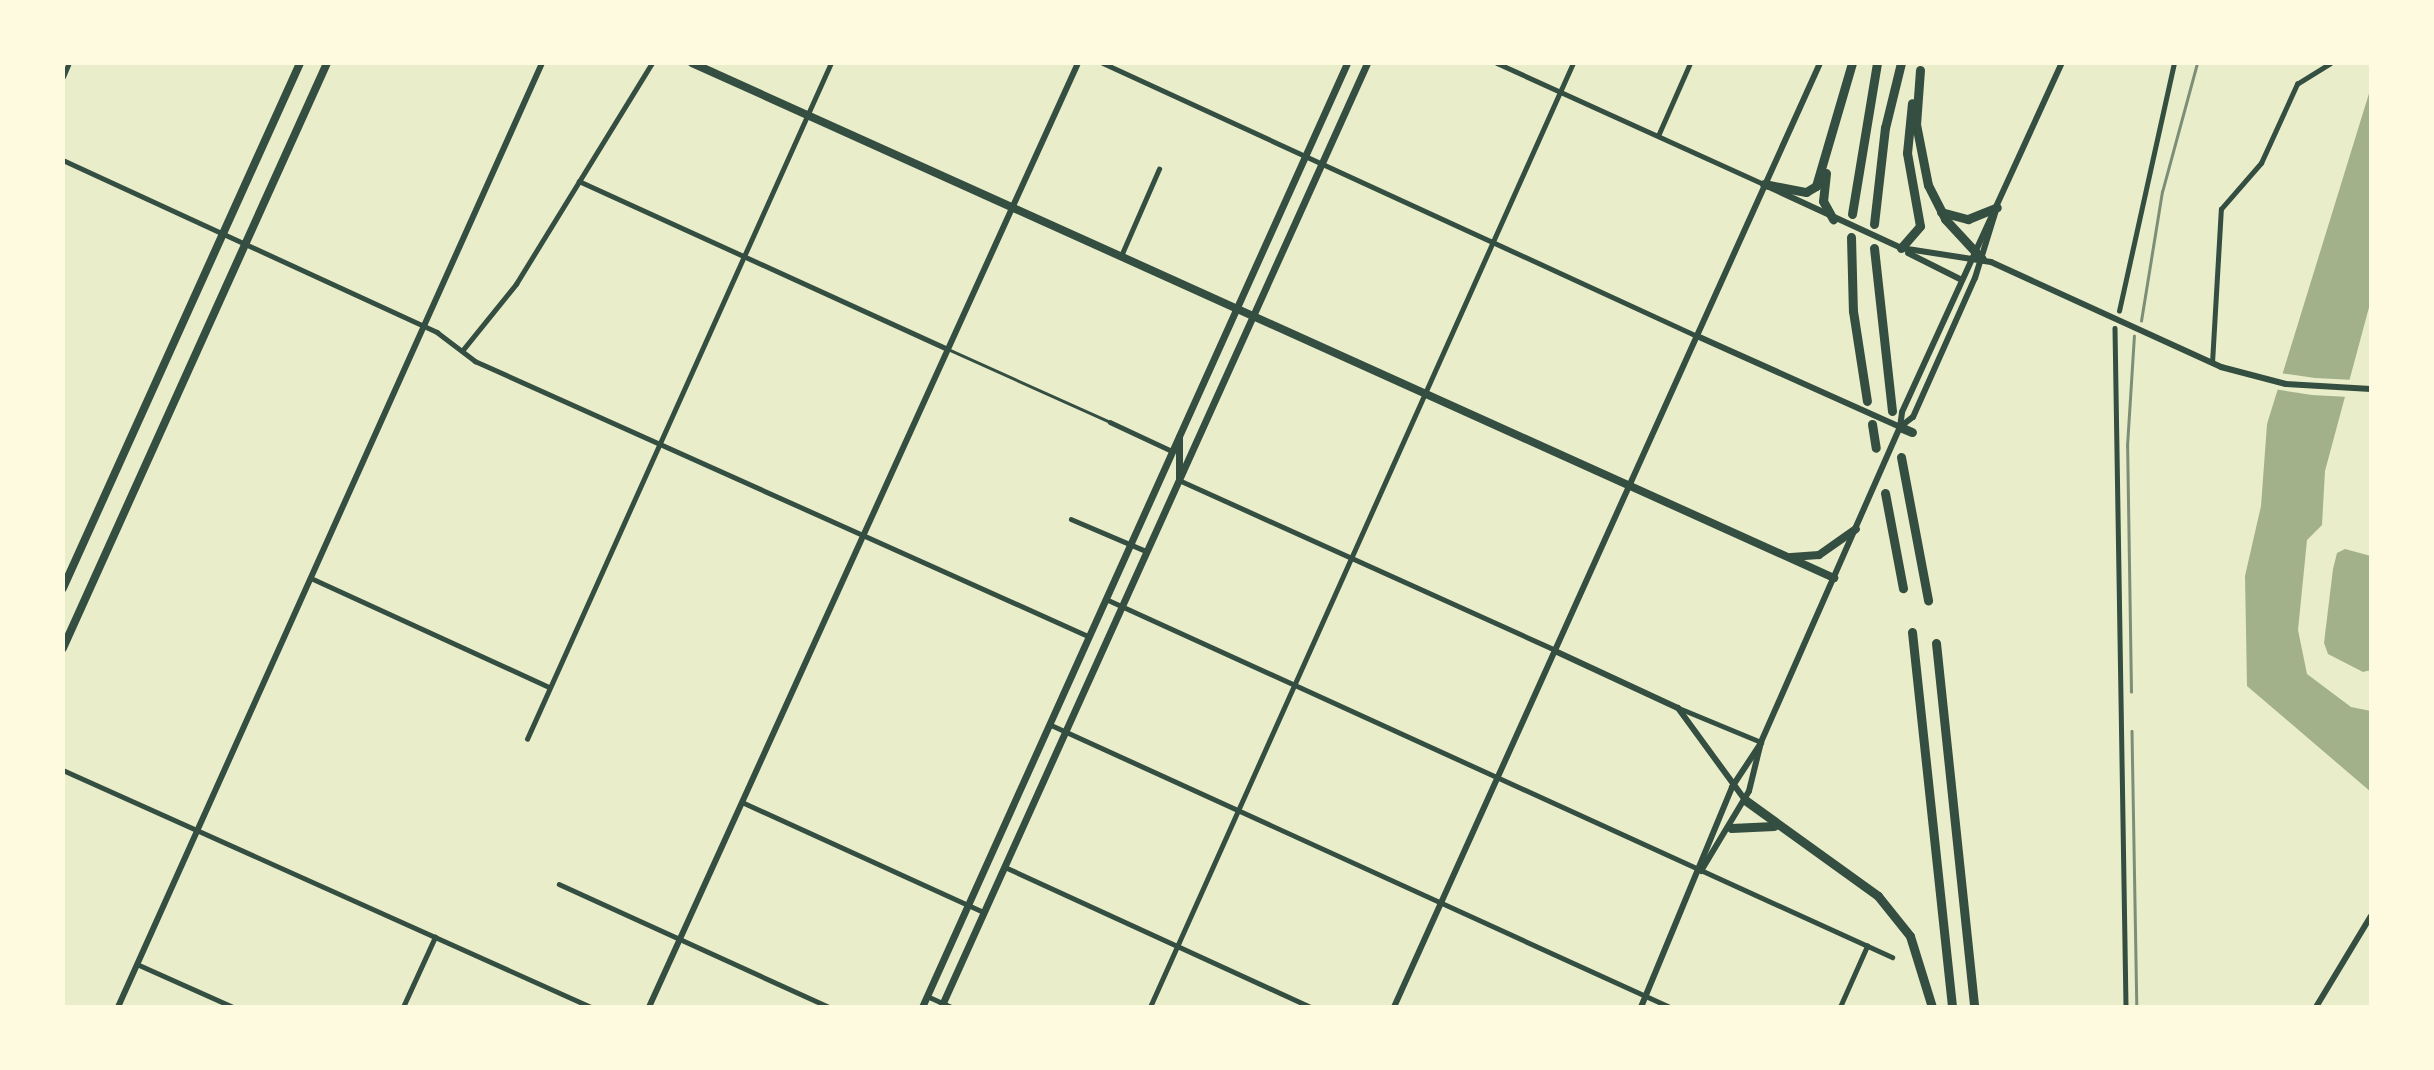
<!DOCTYPE html>
<style>
body{margin:0}
#map{position:relative;width:2434px;height:1070px;overflow:hidden;background:#e9edc9;font-family:Overpass,sans-serif}
div>[style]{position:absolute}
.water>*{inset:0;background:#a3b18a}
.pier>*{inset:0;background:#e9edc9}
.service>*{height:2.5px;margin:-1.25px;padding:0 1.25px;transform-origin:1.25px;border-radius:1.25px;background:#344e41}
.minor>*{height:4.5px;margin:-2.25px;padding:0 2.25px;transform-origin:2.25px;border-radius:2.25px;background:#344e41}
.tertiary>*{height:6px;margin:-3px;padding:0 3px;transform-origin:3px;border-radius:3px;background:#344e41}
.secondary>*{height:7px;margin:-3.5px;padding:0 3.5px;transform-origin:3.5px;border-radius:3.5px;background:#344e41}
.primary>*{height:8px;margin:-4px;padding:0 4px;transform-origin:4px;border-radius:4px;background:#344e41}
.motorway>*{height:9px;margin:-4.5px;padding:0 4.5px;transform-origin:4.5px;border-radius:4.5px;background:#344e41}
.rail>*{height:2.5px;margin:-1.25px;padding:0 1.25px;transform-origin:1.25px;border-radius:1.25px;background:#7c8e77}
span{translate:-50% -50%;white-space:nowrap;text-align:center;line-height:1.15;-webkit-text-stroke:6px #fefae0;paint-order:stroke}
.frame{position:absolute;inset:0;border:65px solid #fefae0;pointer-events:none}
</style>
<div id="map">
<div class="water">
<div style="clip-path:polygon(2371px 87px,2371px 300px,2325px 471px,2322px 525px,2307px 540px,2298px 630px,2307px 674px,2351px 707px,2371px 711px,2371px 792px,2247px 686px,2245px 576px,2261px 506px,2267px 424px)"></div>
<div style="clip-path:polygon(2345px 549px,2371px 556px,2371px 670px,2363px 672px,2328px 654px,2324px 643px,2333px 569px,2337px 553px)"></div>
</div>
<div class="pier">
<div style="clip-path:polygon(2280px 373px,2315px 378px,2354px 380px,2349px 397px,2312px 395px,2274px 389px)"></div>
</div>
<div class="service">
<div style="left:950px;top:350px;width:175px;rotate:24.2deg"></div>
</div>
<div class="minor">
<div style="left:1103px;top:63px;width:654px;rotate:24.68deg"></div>
<div style="left:1497px;top:63px;width:293px;rotate:24.4deg"></div>
<div style="left:63px;top:77px;width:15px;rotate:-67deg"></div>
<div style="left:1658px;top:136px;width:80px;rotate:-66.3deg"></div>
<div style="left:63px;top:160px;width:412px;rotate:24.7deg"></div>
<div style="left:437px;top:332px;width:48px;rotate:37.3deg"></div>
<div style="left:475px;top:361px;width:672px;rotate:24.16deg"></div>
<div style="left:579px;top:181px;width:405px;rotate:24.5deg"></div>
<div style="left:1121px;top:256px;width:95px;rotate:-66.4deg"></div>
<div style="left:2119px;top:311px;width:254px;rotate:-77.5deg"></div>
<div style="left:2115px;top:328px;width:679px;rotate:89.07deg"></div>
<div style="left:462px;top:351px;width:86px;rotate:-51.1deg"></div>
<div style="left:516px;top:284px;width:259px;rotate:-58.4deg"></div>
<div style="left:2212px;top:363px;width:154px;rotate:-86.7deg"></div>
<div style="left:2221px;top:209px;width:61px;rotate:-49deg"></div>
<div style="left:2261px;top:163px;width:87px;rotate:-65.5deg"></div>
<div style="left:2297px;top:84px;width:39px;rotate:-32deg"></div>
<div style="left:1110px;top:422px;width:68px;rotate:25.1deg"></div>
<div style="left:1179px;top:480px;width:413px;rotate:24.3deg"></div>
<div style="left:1071px;top:519px;width:82px;rotate:23.1deg"></div>
<div style="left:311px;top:578px;width:262px;rotate:24.6deg"></div>
<div style="left:1106px;top:599px;width:864px;rotate:24.49deg"></div>
<div style="left:1679px;top:708px;width:89px;rotate:22.5deg"></div>
<div style="left:1049px;top:724px;width:682px;rotate:24.5deg"></div>
<div style="left:527px;top:739px;width:741px;rotate:-65.79deg"></div>
<div style="left:63px;top:770px;width:579px;rotate:24.17deg"></div>
<div style="left:742px;top:802px;width:265px;rotate:24.5deg"></div>
<div style="left:1005px;top:867px;width:337px;rotate:24.6deg"></div>
<div style="left:559px;top:884px;width:297px;rotate:24.5deg"></div>
<div style="left:137px;top:964px;width:105px;rotate:24.1deg"></div>
<div style="left:927px;top:996px;width:27px;rotate:24deg"></div>
<div style="left:403px;top:1007px;width:77px;rotate:-65.4deg"></div>
<div style="left:1150px;top:1007px;width:1034px;rotate:-65.86deg"></div>
<div style="left:1840px;top:1007px;width:67px;rotate:-66.1deg"></div>
</div>
<div class="tertiary">
<div style="left:1767px;top:186px;width:148px;rotate:24.8deg"></div>
<div style="left:1901px;top:248px;width:91px;rotate:8.8deg"></div>
<div style="left:1991px;top:262px;width:253px;rotate:24.5deg"></div>
<div style="left:2221px;top:367px;width:67px;rotate:14.7deg"></div>
<div style="left:2286px;top:384px;width:85px;rotate:3.4deg"></div>
<div style="left:1908px;top:253px;width:58px;rotate:26.6deg"></div>
<div style="left:1697px;top:336px;width:222px;rotate:24.1deg"></div>
<div style="left:1900px;top:427px;width:16px;rotate:-38deg"></div>
<div style="left:1913px;top:417px;width:152px;rotate:-66deg"></div>
<div style="left:1975px;top:278px;width:74px;rotate:-72.8deg"></div>
<div style="left:1555px;top:651px;width:136px;rotate:24.9deg"></div>
<div style="left:1678px;top:708px;width:114px;rotate:53.9deg"></div>
<div style="left:1701px;top:871px;width:93px;rotate:-59deg"></div>
<div style="left:1749px;top:791px;width:50px;rotate:-76.2deg"></div>
<div style="left:1761px;top:742px;width:344px;rotate:-66.2deg"></div>
<div style="left:1900px;top:427px;width:15px;rotate:-82deg"></div>
<div style="left:1902px;top:412px;width:384px;rotate:-65.4deg"></div>
<div style="left:118px;top:1007px;width:1035px;rotate:-65.81deg"></div>
<div style="left:649px;top:1007px;width:1037px;rotate:-65.56deg"></div>
<div style="left:1394px;top:1007px;width:1036px;rotate:-65.71deg"></div>
<div style="left:1641px;top:1007px;width:238px;rotate:-67.5deg"></div>
<div style="left:1732px;top:787px;width:53px;rotate:-56.6deg"></div>
<div style="left:2316px;top:1007px;width:106px;rotate:-58.9deg"></div>
</div>
<div class="secondary">
<div style="left:1179px;top:479px;width:42px;rotate:-90deg"></div>
<div style="left:922px;top:1007px;width:1035px;rotate:-65.76deg"></div>
<div style="left:941px;top:1007px;width:1036px;rotate:-65.71deg"></div>
</div>
<div class="primary">
<div style="left:692px;top:63px;width:1253px;rotate:24.27deg"></div>
<div style="left:1791px;top:557px;width:28px;rotate:-4deg"></div>
<div style="left:1819px;top:555px;width:45px;rotate:-35.1deg"></div>
<div style="left:63px;top:588px;width:576px;rotate:-65.7deg"></div>
<div style="left:63px;top:648px;width:642px;rotate:-65.71deg"></div>
</div>
<div class="motorway">
<div style="left:1920px;top:70px;width:54px;rotate:94.2deg"></div>
<div style="left:1916px;top:124px;width:62px;rotate:78.9deg"></div>
<div style="left:1928px;top:185px;width:38px;rotate:63deg"></div>
<div style="left:1945px;top:219px;width:54px;rotate:47.2deg"></div>
<div style="left:1826px;top:173px;width:28px;rotate:96deg"></div>
<div style="left:1823px;top:201px;width:21px;rotate:61deg"></div>
<div style="left:1764px;top:184px;width:43px;rotate:10.8deg"></div>
<div style="left:1806px;top:192px;width:12px;rotate:-31deg"></div>
<div style="left:1816px;top:186px;width:128px;rotate:-73.7deg"></div>
<div style="left:1941px;top:212px;width:28px;rotate:15deg"></div>
<div style="left:1968px;top:219px;width:31px;rotate:-22deg"></div>
<div style="left:1852px;top:214px;width:153px;rotate:-80.6deg"></div>
<div style="left:1874px;top:224px;width:97px;rotate:-83.5deg"></div>
<div style="left:1885px;top:128px;width:67px;rotate:-76.2deg"></div>
<div style="left:1851px;top:237px;width:74px;rotate:88.5deg"></div>
<div style="left:1853px;top:311px;width:91px;rotate:81.2deg"></div>
<div style="left:1874px;top:248px;width:164px;rotate:83.7deg"></div>
<div style="left:1901px;top:248px;width:29px;rotate:-49deg"></div>
<div style="left:1920px;top:226px;width:74px;rotate:-100.1deg"></div>
<div style="left:1907px;top:153px;width:50px;rotate:-84.3deg"></div>
<div style="left:1872px;top:424px;width:24px;rotate:81deg"></div>
<div style="left:1900px;top:427px;width:13px;rotate:23deg"></div>
<div style="left:1901px;top:457px;width:146px;rotate:79.3deg"></div>
<div style="left:1885px;top:493px;width:97px;rotate:79.3deg"></div>
<div style="left:1912px;top:632px;width:377px;rotate:83.9deg"></div>
<div style="left:1936px;top:643px;width:366px;rotate:84deg"></div>
<div style="left:1745px;top:800px;width:164px;rotate:35.8deg"></div>
<div style="left:1878px;top:896px;width:51px;rotate:51.3deg"></div>
<div style="left:1910px;top:936px;width:74px;rotate:72.8deg"></div>
<div style="left:1731px;top:828px;width:43px;rotate:-2.7deg"></div>
</div>
<div class="rail">
<div style="left:2141px;top:321px;width:131px;rotate:-80.8deg"></div>
<div style="left:2162px;top:192px;width:134px;rotate:-74.8deg"></div>
<div style="left:2131px;top:692px;width:246px;rotate:-90.9deg"></div>
<div style="left:2127px;top:446px;width:110px;rotate:-86.4deg"></div>
<div style="left:2132px;top:731px;width:276px;rotate:89deg"></div>
</div>
<div class="frame"></div>
</div>
